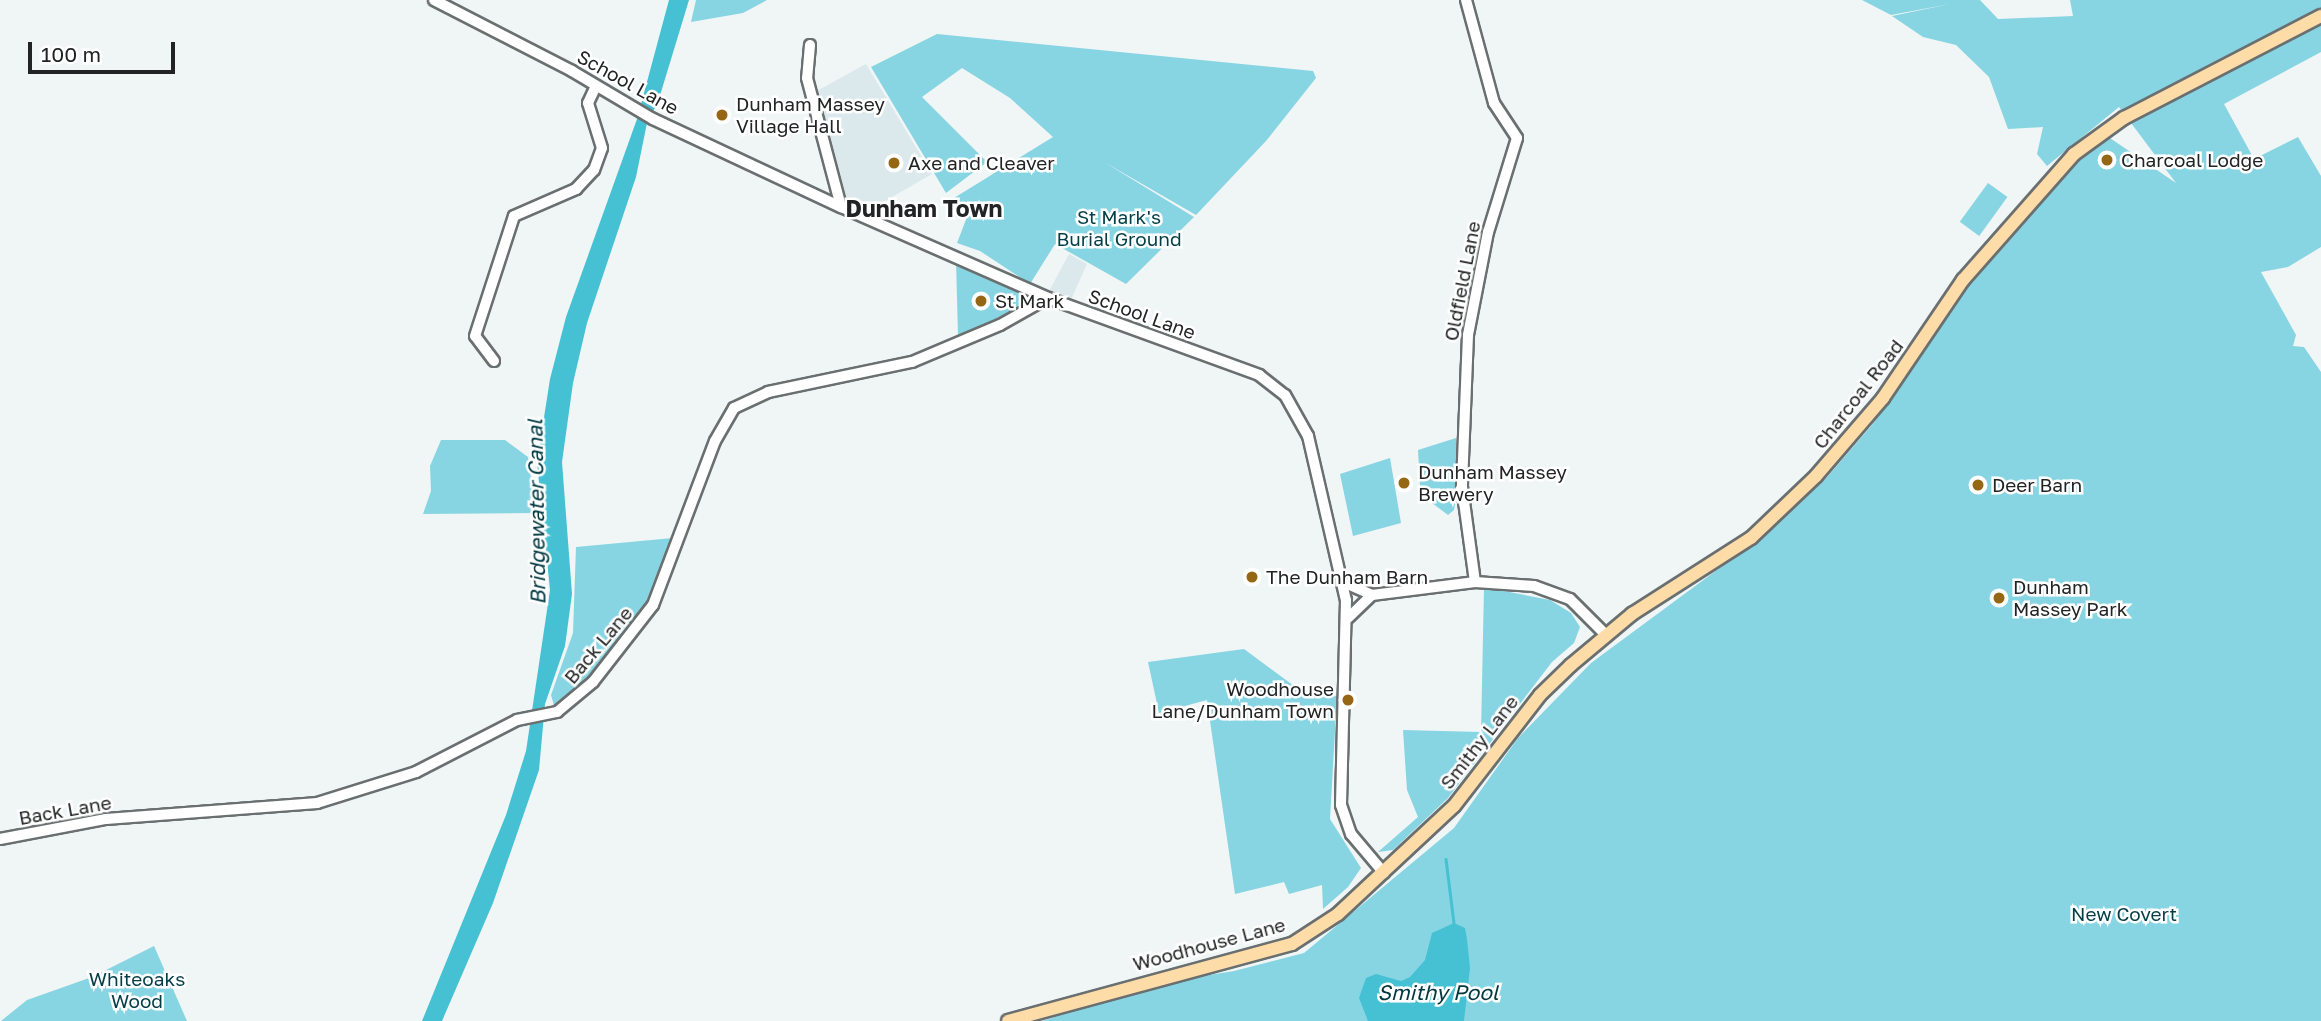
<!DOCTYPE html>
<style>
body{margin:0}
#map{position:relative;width:2321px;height:1021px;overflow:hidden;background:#f0f5f6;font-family:"Golos Text",sans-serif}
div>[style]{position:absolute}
.built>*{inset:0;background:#dbe9ec}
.green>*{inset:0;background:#87d5e2;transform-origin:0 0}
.water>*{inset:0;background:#45c1d3}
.stream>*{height:2.5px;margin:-1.25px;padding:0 1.25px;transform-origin:1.25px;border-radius:1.25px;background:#45c1d3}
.roads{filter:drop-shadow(2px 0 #6a6f70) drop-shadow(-2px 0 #6a6f70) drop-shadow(0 2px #6a6f70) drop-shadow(0 -2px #6a6f70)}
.minor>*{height:10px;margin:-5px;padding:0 5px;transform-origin:5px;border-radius:5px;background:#fff}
.major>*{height:12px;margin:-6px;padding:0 6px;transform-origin:6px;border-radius:6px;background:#fedca8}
.dots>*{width:19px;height:19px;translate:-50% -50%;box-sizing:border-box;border:4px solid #fff;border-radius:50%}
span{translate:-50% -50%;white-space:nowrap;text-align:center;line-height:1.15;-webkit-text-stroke:5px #fff;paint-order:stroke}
.street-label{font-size:19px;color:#222324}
.poi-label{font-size:19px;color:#222324}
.left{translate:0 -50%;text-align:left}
.right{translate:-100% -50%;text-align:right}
.park-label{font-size:19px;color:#033e46}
.water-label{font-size:21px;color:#003840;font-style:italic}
.quarter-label{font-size:23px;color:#222324;font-weight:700}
.scale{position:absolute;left:28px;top:42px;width:147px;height:32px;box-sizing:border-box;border:4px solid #222324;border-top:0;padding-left:9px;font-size:21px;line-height:24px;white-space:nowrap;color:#222324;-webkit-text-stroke:5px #fff;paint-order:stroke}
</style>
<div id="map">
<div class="built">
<div style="clip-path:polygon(866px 64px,932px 174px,866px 212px,842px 202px,813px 93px)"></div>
<div style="clip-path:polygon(1069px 254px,1087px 264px,1069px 304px,1047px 295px)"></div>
</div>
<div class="green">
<div style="clip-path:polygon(696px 0,767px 0,743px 13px,691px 22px)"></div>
<div style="clip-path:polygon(1862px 0,1980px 0,1998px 19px,2073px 16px,2070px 0,2321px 0,2321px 52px,2224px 104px,2254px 159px,2298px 137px,2321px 176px,2321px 247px,2288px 267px,2261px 272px,2296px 335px,2293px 346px,2304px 347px,2321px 372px,2321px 1021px,1042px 1021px,1160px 983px,1234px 971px,1304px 953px,1454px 828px,1518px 738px,1591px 663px,1771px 530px,1828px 476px,1872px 425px,1969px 284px,2072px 165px,2107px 136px,2176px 183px,2119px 107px,2047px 166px,2037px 154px,2043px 127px,2008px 129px,1989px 77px,1956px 45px,1923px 37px,1892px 16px,1950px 4px,1891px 15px)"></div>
<div style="clip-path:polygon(937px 34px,1313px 71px,1316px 78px,1266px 141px,1196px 215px,1104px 162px,1194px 217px,1126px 284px,1055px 244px,1030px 284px,980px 251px,957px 243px,967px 217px,954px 198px,1053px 137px,1010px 98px,962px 68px,922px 97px,987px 162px,946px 193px,871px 67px)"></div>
<div style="left:1988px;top:183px;width:24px;height:48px;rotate:36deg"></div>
<div style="clip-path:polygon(956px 260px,1028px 296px,1024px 306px,958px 336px)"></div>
<div style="clip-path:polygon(1456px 438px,1457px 493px,1454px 510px,1448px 515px,1428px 500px,1420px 486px,1418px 450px)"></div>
<div style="clip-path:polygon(441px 440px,505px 440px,528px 457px,536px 513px,423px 514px,431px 491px,430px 466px)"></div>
<div style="clip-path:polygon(1390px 458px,1401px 523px,1353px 536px,1340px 474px)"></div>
<div style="clip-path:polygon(673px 538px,644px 609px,592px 677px,555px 709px,551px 695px,573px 633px,576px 547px)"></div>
<div style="clip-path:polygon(1484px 587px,1550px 600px,1571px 613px,1580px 627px,1574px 643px,1552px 662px,1448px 798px,1393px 850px,1378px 852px,1418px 817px,1407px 790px,1403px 730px,1481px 732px)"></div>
<div style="clip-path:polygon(1244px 649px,1301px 691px,1337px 696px,1330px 819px,1361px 868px,1348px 887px,1323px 909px,1322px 885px,1289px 894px,1284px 882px,1235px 894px,1207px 700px,1159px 713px,1148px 662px)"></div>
<div style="clip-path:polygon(154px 946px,187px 1021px,1px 1021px,27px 1000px,92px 977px)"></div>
</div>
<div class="water">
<div style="clip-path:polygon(669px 0,689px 0,658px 102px,647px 123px,636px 177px,587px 323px,573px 383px,562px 462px,572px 594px,565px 646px,545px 704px,539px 770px,493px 903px,442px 1021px,422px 1021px,506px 815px,526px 751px,550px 590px,537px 462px,550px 379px,566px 317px,637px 119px)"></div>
<div style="clip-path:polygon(1454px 923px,1465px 928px,1467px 939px,1470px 968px,1464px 1021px,1368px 1021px,1359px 998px,1366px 978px,1376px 974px,1401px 981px,1410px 977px,1425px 960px,1432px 933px)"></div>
</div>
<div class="stream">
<div style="left:1446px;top:859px;width:64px;rotate:82.9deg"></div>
</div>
<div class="roads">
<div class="minor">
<div style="left:434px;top:0;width:155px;rotate:27.2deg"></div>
<div style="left:572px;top:71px;width:94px;rotate:30.7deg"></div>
<div style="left:653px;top:119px;width:208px;rotate:25.1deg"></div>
<div style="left:841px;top:207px;width:226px;rotate:23.7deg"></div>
<div style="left:1048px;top:298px;width:225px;rotate:20deg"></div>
<div style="left:1259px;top:375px;width:33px;rotate:38deg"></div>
<div style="left:1285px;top:395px;width:47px;rotate:60.7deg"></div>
<div style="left:1308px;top:436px;width:168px;rotate:77deg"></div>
<div style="left:1346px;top:600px;width:205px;rotate:91.4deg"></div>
<div style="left:1341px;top:805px;width:31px;rotate:71deg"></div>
<div style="left:1351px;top:834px;width:51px;rotate:49.8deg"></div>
<div style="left:1466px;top:0;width:107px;rotate:74.8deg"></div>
<div style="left:1494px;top:103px;width:42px;rotate:56.7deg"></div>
<div style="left:1517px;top:138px;width:98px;rotate:107.1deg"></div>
<div style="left:1488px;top:232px;width:105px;rotate:101deg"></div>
<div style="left:1468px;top:335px;width:152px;rotate:92.3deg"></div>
<div style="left:1462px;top:487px;width:96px;rotate:82.2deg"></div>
<div style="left:810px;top:45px;width:33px;rotate:95deg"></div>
<div style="left:807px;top:78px;width:133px;rotate:75.2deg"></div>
<div style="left:494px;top:361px;width:31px;rotate:-127deg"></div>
<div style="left:475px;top:336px;width:126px;rotate:-72deg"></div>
<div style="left:514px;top:216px;width:68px;rotate:-23.5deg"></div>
<div style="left:576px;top:189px;width:26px;rotate:-47deg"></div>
<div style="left:594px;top:170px;width:23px;rotate:-70deg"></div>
<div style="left:602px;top:148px;width:47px;rotate:-107.3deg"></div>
<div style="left:588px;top:103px;width:19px;rotate:-65deg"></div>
<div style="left:1343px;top:582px;width:32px;rotate:24deg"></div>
<div style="left:1348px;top:618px;width:33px;rotate:-44deg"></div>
<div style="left:1372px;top:595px;width:104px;rotate:-7.2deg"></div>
<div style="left:1475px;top:582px;width:59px;rotate:3.9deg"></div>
<div style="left:1534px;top:586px;width:38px;rotate:20deg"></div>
<div style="left:1570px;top:599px;width:49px;rotate:45deg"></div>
<div style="left:0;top:839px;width:108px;rotate:-10.7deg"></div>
<div style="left:106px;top:819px;width:212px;rotate:-4.3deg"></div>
<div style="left:317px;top:803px;width:104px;rotate:-17.4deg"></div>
<div style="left:416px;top:772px;width:114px;rotate:-27.2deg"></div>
<div style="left:517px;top:720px;width:41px;rotate:-11.3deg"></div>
<div style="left:557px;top:712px;width:47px;rotate:-39.8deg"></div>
<div style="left:593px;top:682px;width:98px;rotate:-52.1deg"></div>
<div style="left:653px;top:605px;width:175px;rotate:-69.3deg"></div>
<div style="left:715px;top:441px;width:38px;rotate:-60deg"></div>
<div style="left:734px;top:408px;width:38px;rotate:-25deg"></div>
<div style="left:768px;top:392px;width:147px;rotate:-11.8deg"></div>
<div style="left:912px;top:362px;width:95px;rotate:-22.8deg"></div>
<div style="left:1000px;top:325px;width:55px;rotate:-29.4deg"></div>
</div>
<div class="major">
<div style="left:1008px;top:1021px;width:294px;rotate:-15.2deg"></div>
<div style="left:1292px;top:944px;width:55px;rotate:-33.1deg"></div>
<div style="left:1338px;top:914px;width:158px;rotate:-43deg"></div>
<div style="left:1454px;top:806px;width:140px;rotate:-52.2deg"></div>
<div style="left:1540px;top:695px;width:43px;rotate:-44.1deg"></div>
<div style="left:1571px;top:665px;width:80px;rotate:-39.9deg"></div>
<div style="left:1632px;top:614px;width:141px;rotate:-32.6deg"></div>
<div style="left:1751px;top:538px;width:90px;rotate:-43.6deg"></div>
<div style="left:1816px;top:476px;width:103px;rotate:-49.3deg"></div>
<div style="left:1883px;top:398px;width:143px;rotate:-55.9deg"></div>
<div style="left:1963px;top:280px;width:168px;rotate:-48.6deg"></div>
<div style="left:2074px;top:154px;width:62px;rotate:-35.8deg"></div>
<div style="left:2124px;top:118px;width:222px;rotate:-27.4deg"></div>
</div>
</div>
<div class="dots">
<div style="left:722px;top:115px;background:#956715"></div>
<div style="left:2107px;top:160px;background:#956715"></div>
<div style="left:894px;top:163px;background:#956715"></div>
<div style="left:981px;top:301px;background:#956715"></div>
<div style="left:1404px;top:483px;background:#956715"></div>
<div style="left:1978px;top:485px;background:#956715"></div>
<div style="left:1252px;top:577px;background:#956715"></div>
<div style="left:1999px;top:598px;background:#956715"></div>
<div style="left:1348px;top:700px;background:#956715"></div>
</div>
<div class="street-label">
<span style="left:628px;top:82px;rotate:29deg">School Lane</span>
<span style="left:1462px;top:281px;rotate:-79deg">Oldfield Lane</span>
<span style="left:1142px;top:314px;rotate:20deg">School Lane</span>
<span style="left:1858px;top:394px;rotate:-52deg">Charcoal Road</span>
<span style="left:598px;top:645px;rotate:-50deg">Back Lane</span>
<span style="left:1479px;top:742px;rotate:-52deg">Smithy Lane</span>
<span style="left:65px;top:810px;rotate:-10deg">Back Lane</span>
<span style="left:1209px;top:944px;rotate:-15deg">Woodhouse Lane</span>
</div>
<div class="poi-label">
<span class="left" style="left:736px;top:115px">Dunham Massey<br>Village Hall</span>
<span class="left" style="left:2121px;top:160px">Charcoal Lodge</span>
<span class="left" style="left:908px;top:163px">Axe and Cleaver</span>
<span class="left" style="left:995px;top:301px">St Mark</span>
<span class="left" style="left:1418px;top:483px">Dunham Massey<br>Brewery</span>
<span class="left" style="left:1992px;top:485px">Deer Barn</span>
<span class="left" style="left:1266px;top:577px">The Dunham Barn</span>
<span class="left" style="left:2013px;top:598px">Dunham<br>Massey Park</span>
<span class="right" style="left:1334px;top:700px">Woodhouse<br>Lane/Dunham Town</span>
</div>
<div class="park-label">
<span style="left:1119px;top:228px">St Mark's<br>Burial Ground</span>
<span style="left:2124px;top:914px">New Covert</span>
<span style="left:137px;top:990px">Whiteoaks<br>Wood</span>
</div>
<div class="water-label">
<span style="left:536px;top:512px;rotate:-91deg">Bridgewater Canal</span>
<span style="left:1438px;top:992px">Smithy Pool</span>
</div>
<div class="quarter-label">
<span style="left:924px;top:208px">Dunham Town</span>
</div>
<div class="scale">100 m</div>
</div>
